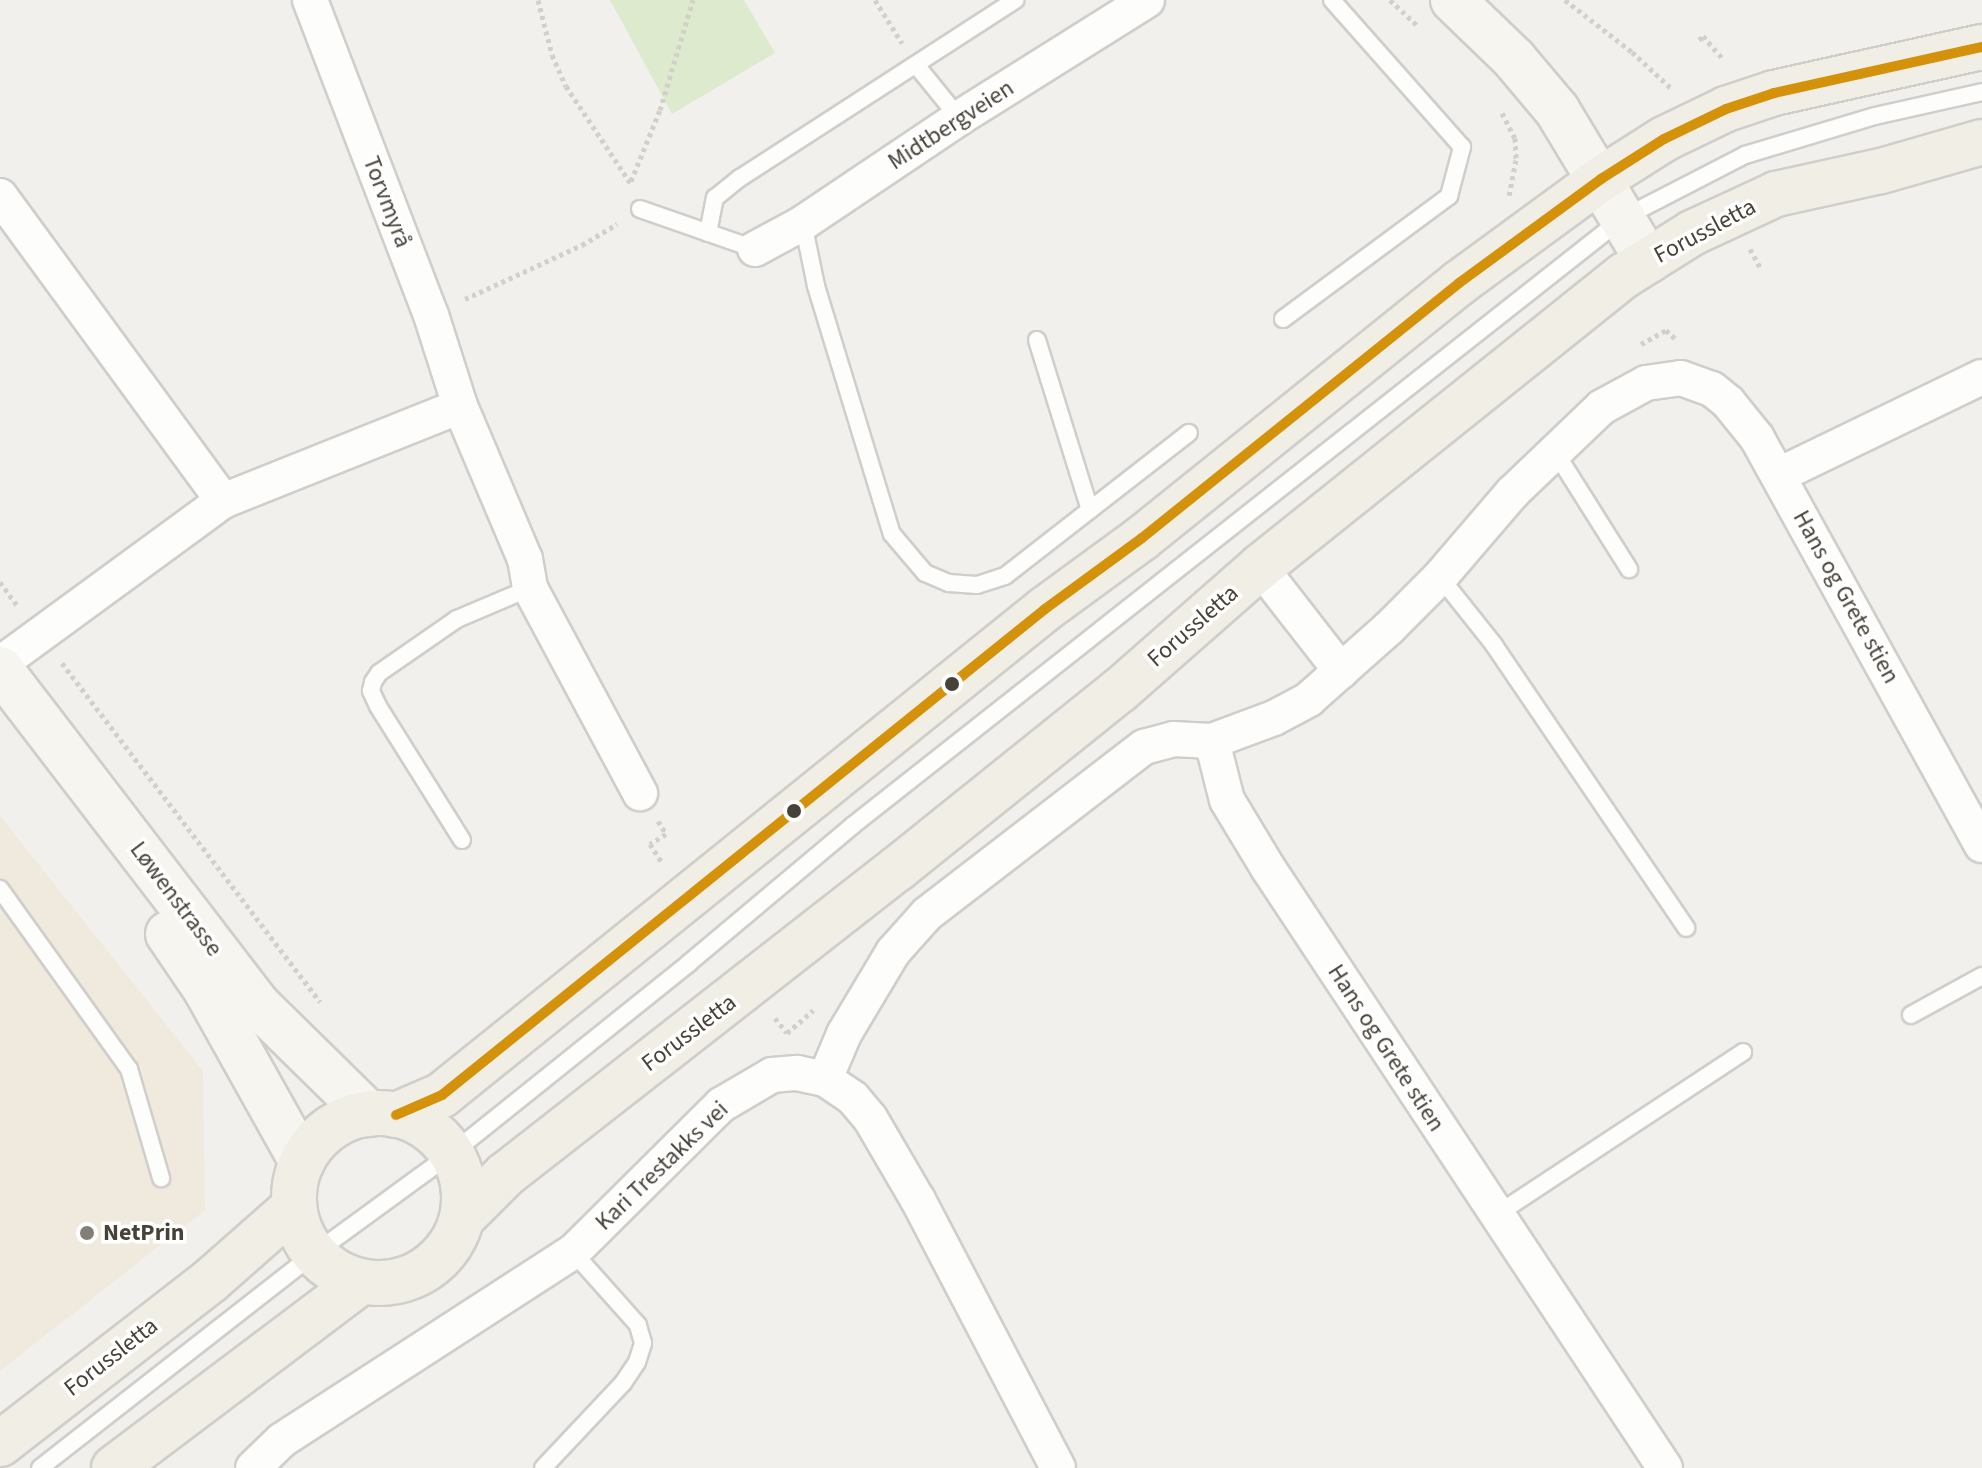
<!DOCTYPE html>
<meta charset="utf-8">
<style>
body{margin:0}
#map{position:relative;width:1982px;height:1468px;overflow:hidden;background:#f2f0ec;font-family:"Source Sans 3",sans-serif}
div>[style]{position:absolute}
.commercial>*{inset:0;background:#f0e9dd}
.green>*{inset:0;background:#deeace}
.path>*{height:5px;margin-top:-2.5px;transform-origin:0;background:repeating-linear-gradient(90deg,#d2d0cb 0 4px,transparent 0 8px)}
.roads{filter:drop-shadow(2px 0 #d0ceca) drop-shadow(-2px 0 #d0ceca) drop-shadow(0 2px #d0ceca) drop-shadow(0 -2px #d0ceca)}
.lane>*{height:16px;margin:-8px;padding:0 8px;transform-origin:8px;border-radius:8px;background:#fdfdfc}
.street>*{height:34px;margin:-17px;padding:0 17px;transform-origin:17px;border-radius:17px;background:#fdfdfc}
.secondary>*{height:44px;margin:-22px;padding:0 22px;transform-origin:22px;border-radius:22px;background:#f6f5f0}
.primary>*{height:44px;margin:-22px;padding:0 22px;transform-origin:22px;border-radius:22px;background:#f1eee5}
.primary>.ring{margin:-22px;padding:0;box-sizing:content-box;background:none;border:44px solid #f1eee5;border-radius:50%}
.bus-1>*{height:10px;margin:-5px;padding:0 5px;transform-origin:5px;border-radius:5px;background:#d4920b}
.dots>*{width:22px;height:22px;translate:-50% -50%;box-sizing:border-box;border:4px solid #fff;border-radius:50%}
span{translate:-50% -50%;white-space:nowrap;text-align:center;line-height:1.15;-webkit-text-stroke:7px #fff;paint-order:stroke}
.street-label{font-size:24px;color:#474238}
.poi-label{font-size:24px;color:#474238;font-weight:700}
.left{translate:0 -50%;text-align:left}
</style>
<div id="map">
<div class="commercial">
<div style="clip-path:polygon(0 816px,203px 1071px,205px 1210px,0 1371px)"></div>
</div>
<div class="green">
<div style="clip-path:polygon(610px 0,744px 0,775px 53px,672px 114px)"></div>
</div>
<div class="path">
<div style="left:538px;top:0;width:57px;rotate:75.7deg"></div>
<div style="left:552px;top:55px;width:34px;rotate:66deg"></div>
<div style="left:566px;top:86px;width:118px;rotate:56.4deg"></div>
<div style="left:875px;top:0;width:51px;rotate:57.9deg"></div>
<div style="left:1390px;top:0;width:37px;rotate:43deg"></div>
<div style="left:1565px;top:0;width:85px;rotate:37.8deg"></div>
<div style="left:1632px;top:52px;width:54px;rotate:42.8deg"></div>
<div style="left:1699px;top:40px;width:6px;rotate:-45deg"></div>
<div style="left:1703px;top:36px;width:29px;rotate:49deg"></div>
<div style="left:1502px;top:113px;width:28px;rotate:63deg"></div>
<div style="left:1515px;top:138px;width:22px;rotate:87deg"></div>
<div style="left:1516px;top:160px;width:36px;rotate:101deg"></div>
<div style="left:631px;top:181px;width:77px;rotate:-67.8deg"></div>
<div style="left:660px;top:110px;width:115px;rotate:-73.3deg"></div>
<div style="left:1750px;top:249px;width:23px;rotate:61deg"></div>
<div style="left:465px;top:299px;width:129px;rotate:-24.8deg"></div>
<div style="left:582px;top:245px;width:41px;rotate:-31deg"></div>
<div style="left:1641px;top:344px;width:29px;rotate:-29deg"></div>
<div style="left:1666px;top:330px;width:16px;rotate:43deg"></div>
<div style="left:0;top:582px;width:32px;rotate:54deg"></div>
<div style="left:62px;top:663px;width:426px;rotate:52.7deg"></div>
<div style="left:658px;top:821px;width:15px;rotate:58deg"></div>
<div style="left:666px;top:834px;width:19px;rotate:148deg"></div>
<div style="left:650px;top:844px;width:24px;rotate:57deg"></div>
<div style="left:775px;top:1018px;width:19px;rotate:51deg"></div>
<div style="left:787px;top:1033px;width:35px;rotate:-41deg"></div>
</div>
<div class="roads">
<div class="lane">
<div style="left:916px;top:65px;width:68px;rotate:50.9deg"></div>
<div style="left:640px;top:209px;width:122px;rotate:19.2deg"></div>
<div style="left:803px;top:223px;width:64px;rotate:78.3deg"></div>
<div style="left:816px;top:286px;width:259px;rotate:73deg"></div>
<div style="left:892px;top:534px;width:51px;rotate:49.8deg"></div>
<div style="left:925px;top:573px;width:26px;rotate:23deg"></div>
<div style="left:949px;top:583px;width:28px;rotate:4deg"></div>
<div style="left:977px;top:585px;width:29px;rotate:-18deg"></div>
<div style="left:1005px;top:576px;width:233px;rotate:-37.9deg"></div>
<div style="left:708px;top:233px;width:36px;rotate:-79deg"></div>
<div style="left:715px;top:198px;width:32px;rotate:-39deg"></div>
<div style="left:740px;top:178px;width:328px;rotate:-32.9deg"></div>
<div style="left:1283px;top:319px;width:207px;rotate:-36.5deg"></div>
<div style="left:1449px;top:196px;width:51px;rotate:-75.1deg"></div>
<div style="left:1462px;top:147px;width:196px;rotate:-131.5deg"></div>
<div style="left:1037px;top:340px;width:178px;rotate:72.7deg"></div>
<div style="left:1554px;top:450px;width:141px;rotate:57.8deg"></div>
<div style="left:1440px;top:577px;width:87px;rotate:51.5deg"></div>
<div style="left:1494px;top:645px;width:342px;rotate:55.8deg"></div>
<div style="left:462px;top:840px;width:158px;rotate:-122.1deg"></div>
<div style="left:378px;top:706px;width:17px;rotate:-115deg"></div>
<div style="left:371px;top:691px;width:9px;rotate:-77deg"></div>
<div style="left:373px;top:682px;width:11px;rotate:-56deg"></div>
<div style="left:379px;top:673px;width:95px;rotate:-34.7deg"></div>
<div style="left:457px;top:619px;width:79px;rotate:-23deg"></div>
<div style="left:0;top:889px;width:221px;rotate:54.4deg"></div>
<div style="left:129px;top:1069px;width:114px;rotate:73.6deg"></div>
<div style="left:1911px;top:1015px;width:81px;rotate:-28.8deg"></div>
<div style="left:1496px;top:1215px;width:296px;rotate:-33.4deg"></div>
<div style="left:40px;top:1468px;width:349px;rotate:-38deg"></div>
<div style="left:315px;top:1253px;width:168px;rotate:-36.1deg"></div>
<div style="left:451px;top:1154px;width:305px;rotate:-38.7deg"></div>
<div style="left:689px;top:963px;width:213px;rotate:-40deg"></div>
<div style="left:852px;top:826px;width:982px;rotate:-38.26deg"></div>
<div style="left:1623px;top:218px;width:137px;rotate:-27.3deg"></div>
<div style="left:1745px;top:155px;width:136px;rotate:-16.7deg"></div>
<div style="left:1875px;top:116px;width:110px;rotate:-12.6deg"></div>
<div style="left:543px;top:1468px;width:117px;rotate:-46.7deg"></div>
<div style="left:623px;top:1383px;width:25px;rotate:-56deg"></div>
<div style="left:637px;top:1362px;width:20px;rotate:-72deg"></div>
<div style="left:643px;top:1343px;width:19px;rotate:-106deg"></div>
<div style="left:638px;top:1325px;width:98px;rotate:-131.7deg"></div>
</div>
<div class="street">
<div style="left:310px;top:0;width:337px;rotate:69deg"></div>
<div style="left:431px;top:315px;width:96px;rotate:72.3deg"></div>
<div style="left:460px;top:406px;width:166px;rotate:67deg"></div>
<div style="left:525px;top:559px;width:29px;rotate:80deg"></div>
<div style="left:530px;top:588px;width:233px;rotate:61.8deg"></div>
<div style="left:0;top:196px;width:378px;rotate:53.8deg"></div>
<div style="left:755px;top:249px;width:55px;rotate:-28.4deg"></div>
<div style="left:803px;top:223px;width:188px;rotate:-33.9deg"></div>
<div style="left:959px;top:118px;width:222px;rotate:-32.1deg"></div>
<div style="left:1779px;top:475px;width:225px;rotate:-25.8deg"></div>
<div style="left:1260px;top:567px;width:132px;rotate:52.1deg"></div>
<div style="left:0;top:664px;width:276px;rotate:-36.2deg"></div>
<div style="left:223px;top:501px;width:255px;rotate:-21.8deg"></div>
<div style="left:825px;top:1079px;width:49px;rotate:-67.1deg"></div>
<div style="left:844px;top:1034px;width:96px;rotate:-59.1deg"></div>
<div style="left:893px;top:952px;width:51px;rotate:-48.2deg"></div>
<div style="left:927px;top:914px;width:274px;rotate:-37.6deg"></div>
<div style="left:1144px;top:747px;width:30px;rotate:-15deg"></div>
<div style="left:1173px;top:739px;width:39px;rotate:3deg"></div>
<div style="left:253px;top:1468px;width:40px;rotate:-44deg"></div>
<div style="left:282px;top:1440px;width:346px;rotate:-32.9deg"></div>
<div style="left:573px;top:1252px;width:209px;rotate:-44.8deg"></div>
<div style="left:721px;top:1105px;width:59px;rotate:-30.5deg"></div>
<div style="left:772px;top:1075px;width:25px;rotate:-5deg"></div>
<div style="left:797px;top:1073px;width:29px;rotate:12deg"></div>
<div style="left:825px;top:1079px;width:34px;rotate:34deg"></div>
<div style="left:853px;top:1098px;width:26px;rotate:50deg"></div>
<div style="left:870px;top:1118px;width:95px;rotate:59.7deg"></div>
<div style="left:918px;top:1200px;width:302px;rotate:62.4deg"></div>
<div style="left:1665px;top:1468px;width:719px;rotate:-123.49deg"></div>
<div style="left:1268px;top:868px;width:79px;rotate:-121.1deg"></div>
<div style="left:1227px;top:800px;width:61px;rotate:-104.3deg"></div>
<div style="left:1212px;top:741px;width:66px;rotate:-20.4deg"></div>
<div style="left:1274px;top:718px;width:40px;rotate:-28deg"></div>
<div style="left:1309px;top:699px;width:107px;rotate:-41.6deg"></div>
<div style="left:1389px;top:628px;width:72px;rotate:-45deg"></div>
<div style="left:1440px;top:577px;width:111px;rotate:-49.4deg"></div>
<div style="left:1512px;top:493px;width:124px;rotate:-43.7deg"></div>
<div style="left:1602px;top:407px;width:50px;rotate:-28.6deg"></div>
<div style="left:1646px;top:383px;width:35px;rotate:-8deg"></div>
<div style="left:1681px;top:378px;width:33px;rotate:20deg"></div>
<div style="left:1712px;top:389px;width:21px;rotate:39deg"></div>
<div style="left:1728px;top:402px;width:46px;rotate:51.1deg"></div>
<div style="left:1757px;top:438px;width:465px;rotate:61.1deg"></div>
</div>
<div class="secondary">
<div style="left:1453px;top:0;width:85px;rotate:44deg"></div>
<div style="left:1514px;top:59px;width:67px;rotate:49.9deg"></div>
<div style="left:1557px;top:110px;width:176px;rotate:58.9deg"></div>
<div style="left:0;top:669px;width:425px;rotate:52.5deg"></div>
<div style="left:259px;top:1006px;width:154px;rotate:44.5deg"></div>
<div style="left:168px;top:934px;width:68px;rotate:55.8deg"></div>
<div style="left:206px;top:990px;width:197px;rotate:60.8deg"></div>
</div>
<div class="primary">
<div class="ring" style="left:294px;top:1113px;width:126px;height:126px"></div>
<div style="left:396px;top:1115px;width:50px;rotate:-23.5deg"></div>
<div style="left:442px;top:1095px;width:774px;rotate:-38.87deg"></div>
<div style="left:1045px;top:609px;width:120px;rotate:-36.2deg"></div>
<div style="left:1142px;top:538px;width:407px;rotate:-38.8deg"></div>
<div style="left:1459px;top:283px;width:176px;rotate:-36.2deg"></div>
<div style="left:1601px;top:179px;width:75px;rotate:-32.4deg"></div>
<div style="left:1664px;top:139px;width:69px;rotate:-25.8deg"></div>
<div style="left:1726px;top:109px;width:51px;rotate:-18.4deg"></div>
<div style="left:1774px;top:93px;width:213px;rotate:-12.5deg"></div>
<div style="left:462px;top:1218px;width:61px;rotate:-45deg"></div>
<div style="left:505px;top:1175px;width:497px;rotate:-38deg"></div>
<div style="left:897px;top:869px;width:286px;rotate:-38.8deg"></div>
<div style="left:1120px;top:690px;width:186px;rotate:-41.3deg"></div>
<div style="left:1260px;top:567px;width:467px;rotate:-38.7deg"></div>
<div style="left:1625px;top:275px;width:79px;rotate:-32.1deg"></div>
<div style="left:1692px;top:233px;width:93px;rotate:-24.9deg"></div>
<div style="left:1776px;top:194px;width:107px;rotate:-12.4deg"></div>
<div style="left:1881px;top:171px;width:105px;rotate:-16deg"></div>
<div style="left:0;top:1444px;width:266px;rotate:-37.8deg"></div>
<div style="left:210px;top:1281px;width:112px;rotate:-41.4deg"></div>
<div style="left:114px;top:1468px;width:309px;rotate:-37deg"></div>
</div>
</div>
<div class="bus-1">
<div style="left:396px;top:1115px;width:50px;rotate:-23.5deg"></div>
<div style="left:442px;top:1095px;width:774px;rotate:-38.87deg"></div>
<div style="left:1045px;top:609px;width:120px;rotate:-36.2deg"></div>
<div style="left:1142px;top:538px;width:407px;rotate:-38.8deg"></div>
<div style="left:1459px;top:283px;width:176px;rotate:-36.2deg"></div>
<div style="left:1601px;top:179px;width:75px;rotate:-32.4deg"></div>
<div style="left:1664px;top:139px;width:69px;rotate:-25.8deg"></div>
<div style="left:1726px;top:109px;width:51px;rotate:-18.4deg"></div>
<div style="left:1774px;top:93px;width:213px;rotate:-12.5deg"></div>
</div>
<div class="dots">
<div style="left:952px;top:684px;background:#474238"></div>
<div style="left:794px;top:811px;background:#474238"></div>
<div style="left:87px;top:1233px;background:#837f77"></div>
</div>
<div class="street-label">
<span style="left:951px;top:125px;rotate:-33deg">Midtbergveien</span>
<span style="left:387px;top:202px;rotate:69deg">Torvmyrå</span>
<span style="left:1705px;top:231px;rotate:-28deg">Forussletta</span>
<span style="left:1846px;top:597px;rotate:61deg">Hans og Grete stien</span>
<span style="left:1193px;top:626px;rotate:-41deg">Forussletta</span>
<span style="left:176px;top:899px;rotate:53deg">Løwenstrasse</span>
<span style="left:689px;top:1033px;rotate:-37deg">Forussletta</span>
<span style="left:1386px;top:1048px;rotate:57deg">Hans og Grete stien</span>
<span style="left:662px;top:1166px;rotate:-44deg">Kari Trestakks vei</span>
<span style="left:111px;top:1357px;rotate:-38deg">Forussletta</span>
</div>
<div class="poi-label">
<span class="left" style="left:103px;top:1233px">NetPrin</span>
</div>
</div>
